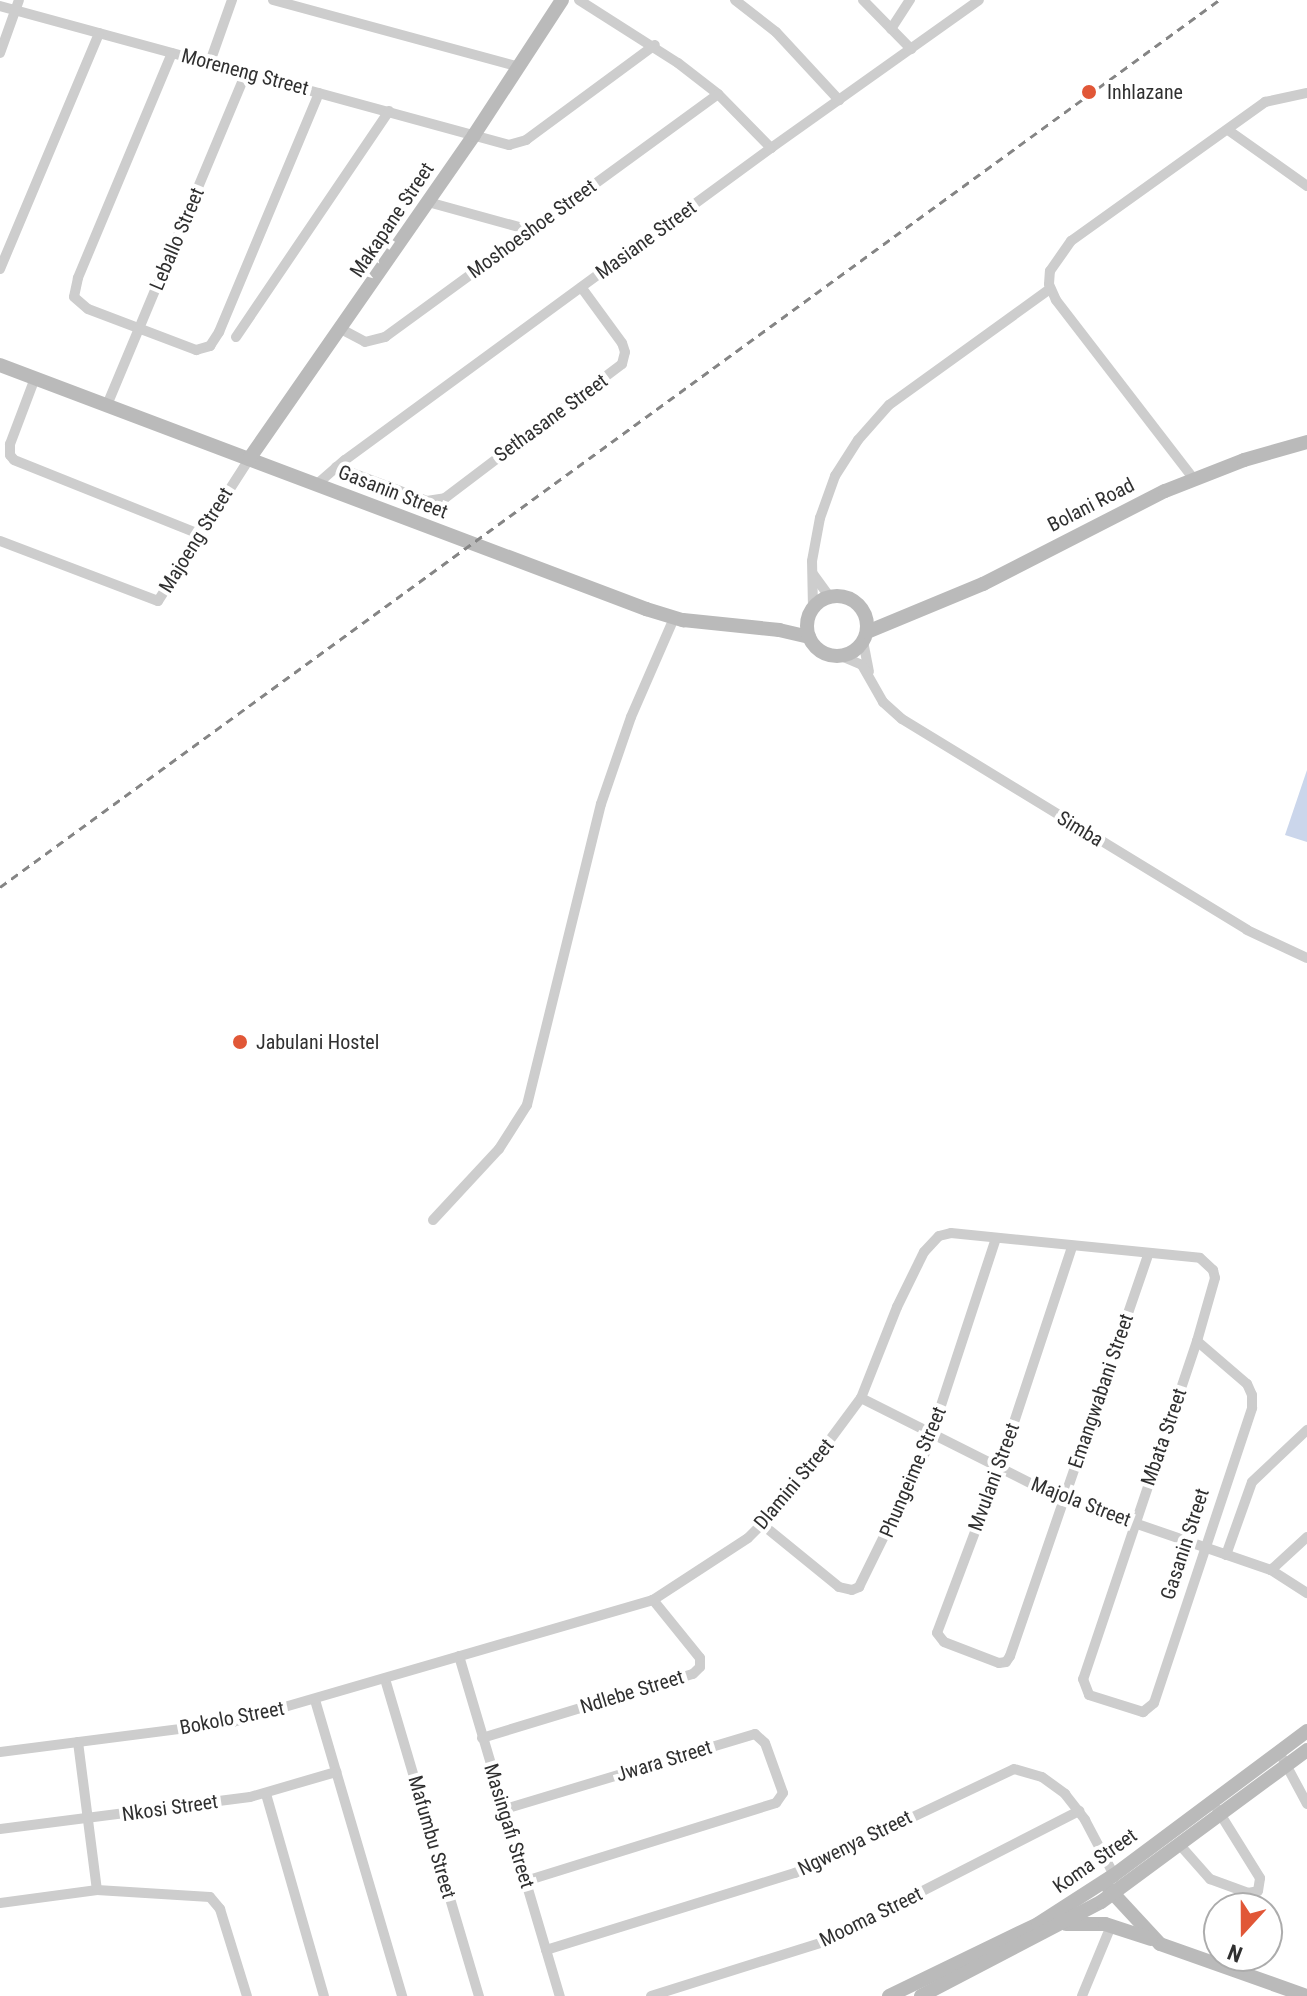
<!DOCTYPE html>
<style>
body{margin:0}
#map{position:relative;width:1307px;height:1996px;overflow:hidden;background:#fff;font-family:"Roboto Condensed",sans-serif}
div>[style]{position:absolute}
.water>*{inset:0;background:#cbd6eb}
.street>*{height:10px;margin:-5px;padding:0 5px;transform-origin:5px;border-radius:5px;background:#cdcdcd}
.secondary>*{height:14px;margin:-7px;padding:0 7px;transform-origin:7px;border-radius:7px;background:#bababa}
.secondary>.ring{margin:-7px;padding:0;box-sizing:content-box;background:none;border:14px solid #bababa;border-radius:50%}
.rail>*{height:3px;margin-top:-1.5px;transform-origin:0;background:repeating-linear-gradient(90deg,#858585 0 8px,transparent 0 14px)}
.dots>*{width:22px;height:22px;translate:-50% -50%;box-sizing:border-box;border:4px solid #fff;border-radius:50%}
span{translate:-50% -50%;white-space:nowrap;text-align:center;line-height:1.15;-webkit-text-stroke:8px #fff;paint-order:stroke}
.street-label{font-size:20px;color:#303030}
.poi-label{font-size:20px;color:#303030}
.left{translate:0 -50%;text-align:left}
.north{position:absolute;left:1203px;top:1892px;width:80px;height:80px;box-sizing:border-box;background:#fff;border:2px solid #acacac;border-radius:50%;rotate:201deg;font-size:22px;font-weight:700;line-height:32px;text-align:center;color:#303030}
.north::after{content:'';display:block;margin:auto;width:28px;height:36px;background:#e15737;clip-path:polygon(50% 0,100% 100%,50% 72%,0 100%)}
</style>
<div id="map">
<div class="water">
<div style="clip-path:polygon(1307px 770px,1307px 842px,1285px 835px)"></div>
</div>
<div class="street">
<div style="left:273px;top:0;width:255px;rotate:15.2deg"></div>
<div style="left:579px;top:0;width:117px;rotate:32.5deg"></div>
<div style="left:678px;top:63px;width:51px;rotate:37.8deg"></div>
<div style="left:718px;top:94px;width:76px;rotate:45.5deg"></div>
<div style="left:735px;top:0;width:52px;rotate:38deg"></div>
<div style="left:776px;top:32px;width:93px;rotate:47.2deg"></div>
<div style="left:863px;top:0;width:69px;rotate:45.6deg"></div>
<div style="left:0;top:6px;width:528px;rotate:15.27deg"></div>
<div style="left:509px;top:145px;width:18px;rotate:-16deg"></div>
<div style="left:526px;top:140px;width:160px;rotate:-36.4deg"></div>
<div style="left:891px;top:29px;width:35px;rotate:-57deg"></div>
<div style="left:0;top:53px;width:56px;rotate:-70.3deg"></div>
<div style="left:172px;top:53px;width:244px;rotate:112.7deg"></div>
<div style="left:78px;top:278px;width:19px;rotate:102deg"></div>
<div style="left:74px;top:297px;width:18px;rotate:41deg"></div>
<div style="left:88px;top:309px;width:116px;rotate:20.8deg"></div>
<div style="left:196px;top:350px;width:15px;rotate:-16deg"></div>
<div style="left:210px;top:346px;width:17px;rotate:-57deg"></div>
<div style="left:219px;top:332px;width:259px;rotate:-67.3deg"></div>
<div style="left:210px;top:62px;width:66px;rotate:-70.5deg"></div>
<div style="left:1228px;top:130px;width:97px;rotate:35.3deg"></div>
<div style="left:428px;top:202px;width:106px;rotate:15.4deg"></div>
<div style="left:0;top:269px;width:256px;rotate:-67.2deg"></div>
<div style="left:341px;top:329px;width:27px;rotate:28deg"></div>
<div style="left:365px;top:342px;width:21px;rotate:-14deg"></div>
<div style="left:385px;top:337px;width:412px;rotate:-36.1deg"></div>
<div style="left:236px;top:337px;width:273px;rotate:-55.9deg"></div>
<div style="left:35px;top:378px;width:71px;rotate:110.7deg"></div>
<div style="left:10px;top:444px;width:11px;rotate:90deg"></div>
<div style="left:10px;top:455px;width:6px;rotate:51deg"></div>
<div style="left:14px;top:460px;width:199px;rotate:21.8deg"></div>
<div style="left:107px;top:405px;width:360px;rotate:-67.3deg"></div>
<div style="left:336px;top:467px;width:97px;rotate:20.5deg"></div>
<div style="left:427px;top:501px;width:18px;rotate:-9deg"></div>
<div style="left:445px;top:498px;width:222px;rotate:-37.1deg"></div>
<div style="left:622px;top:364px;width:12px;rotate:-76deg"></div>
<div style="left:625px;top:352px;width:9px;rotate:-108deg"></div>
<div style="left:622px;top:343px;width:69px;rotate:-126.2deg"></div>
<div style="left:1193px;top:478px;width:225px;rotate:-127.6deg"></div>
<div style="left:1056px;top:300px;width:17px;rotate:-114deg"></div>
<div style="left:1049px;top:284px;width:13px;rotate:-86deg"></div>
<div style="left:1050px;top:271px;width:37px;rotate:-55deg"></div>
<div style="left:1071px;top:241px;width:239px;rotate:-35.6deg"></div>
<div style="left:1265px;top:102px;width:43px;rotate:-12.1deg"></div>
<div style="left:316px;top:485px;width:38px;rotate:-41deg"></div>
<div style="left:345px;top:460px;width:528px;rotate:-36.22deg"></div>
<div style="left:771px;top:148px;width:255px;rotate:-35.4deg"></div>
<div style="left:0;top:541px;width:169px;rotate:20.8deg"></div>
<div style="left:158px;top:601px;width:169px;rotate:-57.3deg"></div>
<div style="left:813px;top:574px;width:29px;rotate:54deg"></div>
<div style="left:813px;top:608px;width:47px;rotate:-91.2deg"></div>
<div style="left:812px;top:561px;width:44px;rotate:-79.5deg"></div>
<div style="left:820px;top:518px;width:45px;rotate:-70.3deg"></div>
<div style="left:835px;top:476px;width:43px;rotate:-57.4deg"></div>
<div style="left:858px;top:440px;width:47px;rotate:-48.5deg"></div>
<div style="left:889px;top:405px;width:198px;rotate:-35.8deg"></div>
<div style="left:863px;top:641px;width:31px;rotate:79deg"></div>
<div style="left:841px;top:656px;width:23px;rotate:23deg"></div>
<div style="left:862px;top:665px;width:43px;rotate:60.4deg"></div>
<div style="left:883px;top:702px;width:25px;rotate:42deg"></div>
<div style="left:902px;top:719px;width:404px;rotate:31.4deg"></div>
<div style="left:1247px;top:930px;width:66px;rotate:25deg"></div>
<div style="left:433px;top:1220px;width:97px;rotate:-47.1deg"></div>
<div style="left:499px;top:1149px;width:52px;rotate:-57.5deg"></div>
<div style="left:527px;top:1105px;width:310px;rotate:-76.2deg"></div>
<div style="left:601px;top:804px;width:92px;rotate:-71deg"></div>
<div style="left:631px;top:717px;width:108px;rotate:-66.5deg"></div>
<div style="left:1072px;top:1247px;width:233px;rotate:108.3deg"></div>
<div style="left:999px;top:1468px;width:176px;rotate:110.6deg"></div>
<div style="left:937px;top:1633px;width:11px;rotate:52deg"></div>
<div style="left:944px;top:1642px;width:59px;rotate:20.9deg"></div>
<div style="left:999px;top:1663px;width:7px;rotate:-8deg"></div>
<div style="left:1006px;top:1662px;width:7px;rotate:-56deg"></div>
<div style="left:1010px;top:1656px;width:426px;rotate:-71deg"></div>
<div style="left:861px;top:1398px;width:218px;rotate:26.7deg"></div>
<div style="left:1056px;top:1496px;width:227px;rotate:19deg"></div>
<div style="left:1271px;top:1570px;width:43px;rotate:32.6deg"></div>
<div style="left:763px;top:1525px;width:98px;rotate:39.2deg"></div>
<div style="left:839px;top:1587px;width:13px;rotate:13deg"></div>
<div style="left:852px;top:1590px;width:8px;rotate:-23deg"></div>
<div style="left:859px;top:1587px;width:152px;rotate:-63.8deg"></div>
<div style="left:926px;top:1451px;width:224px;rotate:-71.8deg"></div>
<div style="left:1226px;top:1555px;width:77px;rotate:-70.4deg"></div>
<div style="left:1252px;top:1482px;width:76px;rotate:-43.4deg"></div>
<div style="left:1271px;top:1570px;width:49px;rotate:-42.5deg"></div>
<div style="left:459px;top:1656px;width:355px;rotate:73.5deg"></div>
<div style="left:385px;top:1679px;width:331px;rotate:73.5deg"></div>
<div style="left:315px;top:1700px;width:309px;rotate:73.6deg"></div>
<div style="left:482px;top:1738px;width:220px;rotate:-16.9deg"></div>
<div style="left:693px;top:1674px;width:10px;rotate:-45deg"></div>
<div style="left:700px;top:1667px;width:9px;rotate:-90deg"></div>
<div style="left:700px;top:1658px;width:75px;rotate:-129deg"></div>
<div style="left:78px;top:1742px;width:149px;rotate:82.7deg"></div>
<div style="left:0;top:1752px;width:235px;rotate:-7.3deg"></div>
<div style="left:233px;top:1722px;width:437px;rotate:-16.2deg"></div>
<div style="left:653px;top:1600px;width:113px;rotate:-33.1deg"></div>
<div style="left:748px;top:1538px;width:49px;rotate:-45deg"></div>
<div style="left:783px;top:1503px;width:131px;rotate:-53.4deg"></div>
<div style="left:861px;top:1398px;width:98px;rotate:-68.4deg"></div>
<div style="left:897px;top:1307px;width:61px;rotate:-63.9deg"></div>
<div style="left:924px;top:1252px;width:22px;rotate:-47deg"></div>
<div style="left:939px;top:1236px;width:12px;rotate:-14deg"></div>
<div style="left:951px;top:1233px;width:250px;rotate:5.7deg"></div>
<div style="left:1200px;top:1258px;width:18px;rotate:43deg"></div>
<div style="left:1213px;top:1270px;width:8px;rotate:76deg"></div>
<div style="left:1215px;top:1278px;width:66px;rotate:105.9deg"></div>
<div style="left:1197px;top:1341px;width:357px;rotate:108.6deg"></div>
<div style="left:1083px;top:1679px;width:17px;rotate:69deg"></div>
<div style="left:1089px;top:1695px;width:57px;rotate:17.5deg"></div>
<div style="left:1143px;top:1712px;width:14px;rotate:-39deg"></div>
<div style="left:1154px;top:1703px;width:311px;rotate:-71.6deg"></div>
<div style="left:1252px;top:1408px;width:13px;rotate:-90deg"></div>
<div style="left:1252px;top:1395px;width:12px;rotate:-114deg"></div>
<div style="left:1247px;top:1384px;width:66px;rotate:-139.3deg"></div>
<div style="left:1283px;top:1759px;width:51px;rotate:61.9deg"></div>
<div style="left:266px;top:1794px;width:210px;rotate:74deg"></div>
<div style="left:505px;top:1809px;width:261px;rotate:-16.7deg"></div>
<div style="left:755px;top:1734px;width:13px;rotate:42deg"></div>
<div style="left:765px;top:1743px;width:53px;rotate:70.2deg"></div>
<div style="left:783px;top:1793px;width:12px;rotate:125deg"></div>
<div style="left:776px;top:1803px;width:263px;rotate:162.7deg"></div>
<div style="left:0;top:1829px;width:252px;rotate:-7.3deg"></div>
<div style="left:250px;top:1797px;width:90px;rotate:-16.2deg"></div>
<div style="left:1179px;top:1844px;width:47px;rotate:48.5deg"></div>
<div style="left:1210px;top:1879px;width:40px;rotate:20.2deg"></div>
<div style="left:1248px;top:1893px;width:10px;rotate:-11deg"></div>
<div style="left:1258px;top:1891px;width:13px;rotate:-81deg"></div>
<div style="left:1260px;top:1878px;width:81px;rotate:-121.9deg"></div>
<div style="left:0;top:1903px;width:98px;rotate:-7.6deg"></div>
<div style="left:97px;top:1890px;width:113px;rotate:3.5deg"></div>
<div style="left:210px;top:1897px;width:16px;rotate:50deg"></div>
<div style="left:220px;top:1909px;width:91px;rotate:72.8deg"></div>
<div style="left:546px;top:1950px;width:261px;rotate:-17.2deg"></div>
<div style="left:795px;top:1873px;width:242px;rotate:-25.4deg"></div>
<div style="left:1014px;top:1769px;width:29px;rotate:16deg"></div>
<div style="left:1042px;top:1777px;width:29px;rotate:36deg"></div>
<div style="left:1065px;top:1794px;width:33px;rotate:52deg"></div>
<div style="left:1085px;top:1820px;width:62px;rotate:62.2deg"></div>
<div style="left:651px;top:1996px;width:180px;rotate:-17.4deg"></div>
<div style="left:823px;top:1942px;width:288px;rotate:-27.1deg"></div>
<div style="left:1082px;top:1996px;width:76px;rotate:-67.5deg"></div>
</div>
<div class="secondary">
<div style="left:0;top:365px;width:691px;rotate:20.69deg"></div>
<div style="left:646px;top:609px;width:39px;rotate:17deg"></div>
<div style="left:683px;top:620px;width:97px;rotate:5.9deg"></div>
<div style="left:779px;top:630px;width:31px;rotate:13deg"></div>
<div style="left:249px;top:459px;width:394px;rotate:-55.2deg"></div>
<div style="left:474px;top:135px;width:161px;rotate:-56.9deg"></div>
<div class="ring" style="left:807px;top:596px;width:46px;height:46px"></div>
<div style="left:867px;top:632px;width:126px;rotate:-22.5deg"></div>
<div style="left:983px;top:584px;width:204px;rotate:-27.1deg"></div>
<div style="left:1165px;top:491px;width:85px;rotate:-21.4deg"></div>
<div style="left:1244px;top:460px;width:66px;rotate:-15.9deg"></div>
<div style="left:1109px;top:1889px;width:75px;rotate:47.2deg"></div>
<div style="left:1160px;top:1944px;width:156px;rotate:19.5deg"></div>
<div style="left:1066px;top:1924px;width:39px"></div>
<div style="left:1105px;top:1924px;width:48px;rotate:18.1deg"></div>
<div style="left:889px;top:1996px;width:165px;rotate:-25.8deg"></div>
<div style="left:1038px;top:1924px;width:90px;rotate:-32.8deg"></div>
<div style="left:1114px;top:1875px;width:241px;rotate:-36.7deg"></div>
<div style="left:921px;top:1996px;width:203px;rotate:-27.6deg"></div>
<div style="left:1101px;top:1902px;width:256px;rotate:-36.4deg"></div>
</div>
<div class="rail">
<div style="left:0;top:887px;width:1508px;rotate:-36.04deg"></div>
</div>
<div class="dots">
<div style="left:1089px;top:92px;background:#e15737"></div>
<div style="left:240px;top:1042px;background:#e15737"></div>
</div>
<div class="street-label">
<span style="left:245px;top:72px;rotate:15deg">Moreneng Street</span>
<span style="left:392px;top:220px;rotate:-56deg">Makapane Street</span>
<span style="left:532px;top:229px;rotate:-36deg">Moshoeshoe Street</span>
<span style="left:177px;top:239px;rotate:-67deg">Leballo Street</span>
<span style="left:646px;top:240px;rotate:-36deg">Masiane Street</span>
<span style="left:551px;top:418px;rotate:-36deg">Sethasane Street</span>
<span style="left:393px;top:492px;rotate:21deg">Gasanin Street</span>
<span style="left:1091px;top:505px;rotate:-27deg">Bolani Road</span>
<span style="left:196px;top:540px;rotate:-58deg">Majoeng Street</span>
<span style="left:1080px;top:829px;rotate:31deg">Simba</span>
<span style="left:1101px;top:1391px;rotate:-71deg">Emangwabani Street</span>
<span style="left:1164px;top:1437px;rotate:-71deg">Mbata Street</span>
<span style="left:913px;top:1472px;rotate:-67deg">Phungeime Street</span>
<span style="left:994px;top:1477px;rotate:-70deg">Mvulani Street</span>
<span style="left:794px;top:1484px;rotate:-50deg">Dlamini Street</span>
<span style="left:1081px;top:1502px;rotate:21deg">Majola Street</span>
<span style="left:1185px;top:1544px;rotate:-72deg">Gasanin Street</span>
<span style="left:632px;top:1692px;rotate:-17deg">Ndlebe Street</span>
<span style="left:232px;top:1718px;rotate:-11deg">Bokolo Street</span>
<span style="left:664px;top:1761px;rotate:-17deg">Jwara Street</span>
<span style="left:170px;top:1808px;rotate:-8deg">Nkosi Street</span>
<span style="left:509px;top:1826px;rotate:73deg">Masingafi Street</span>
<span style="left:432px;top:1837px;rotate:74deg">Mafumbu Street</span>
<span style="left:855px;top:1843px;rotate:-26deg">Ngwenya Street</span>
<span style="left:1095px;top:1861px;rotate:-35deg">Koma Street</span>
<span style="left:871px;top:1917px;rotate:-26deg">Mooma Street</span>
</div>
<div class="poi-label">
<span class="left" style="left:1107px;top:92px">Inhlazane</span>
<span class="left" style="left:256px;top:1042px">Jabulani Hostel</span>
</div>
<div class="north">N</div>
</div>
